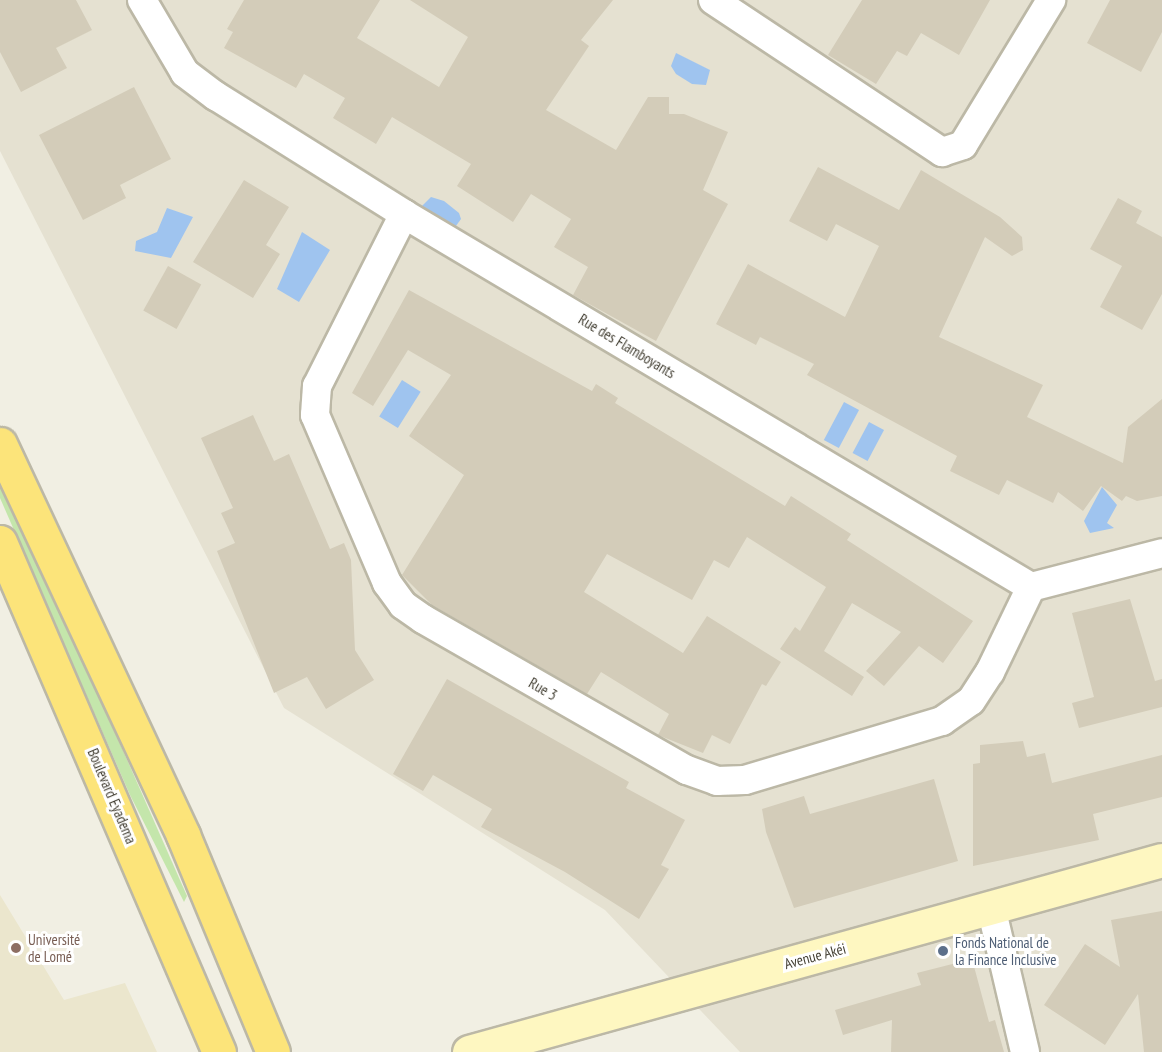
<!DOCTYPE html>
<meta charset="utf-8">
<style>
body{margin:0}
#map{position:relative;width:1162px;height:1052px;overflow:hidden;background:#f1efe3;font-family:"PT Sans Narrow",sans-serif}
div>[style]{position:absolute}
.residential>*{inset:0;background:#e5e1d1}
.education>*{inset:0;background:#ebe6cd}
.green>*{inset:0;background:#c4e6ab}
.water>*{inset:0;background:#9fc4ef;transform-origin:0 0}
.building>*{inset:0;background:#d3ccb9;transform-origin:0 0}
.roads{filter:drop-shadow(2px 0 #bcb8a6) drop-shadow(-2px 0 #bcb8a6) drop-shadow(0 2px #bcb8a6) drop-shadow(0 -2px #bcb8a6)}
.minor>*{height:28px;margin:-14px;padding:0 14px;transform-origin:14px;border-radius:14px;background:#fff}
.secondary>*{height:33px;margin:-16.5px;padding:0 16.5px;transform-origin:16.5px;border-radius:16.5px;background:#fef7c1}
.trunk>*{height:33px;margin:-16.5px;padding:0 16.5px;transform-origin:16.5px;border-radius:16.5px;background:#fce47a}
.dots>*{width:16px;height:16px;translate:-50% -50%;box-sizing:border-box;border:3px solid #fff;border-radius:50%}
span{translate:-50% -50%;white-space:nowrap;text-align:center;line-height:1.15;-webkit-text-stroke:6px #fff;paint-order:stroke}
.street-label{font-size:15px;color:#433f33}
.education-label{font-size:15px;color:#785e54}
.left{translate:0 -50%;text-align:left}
.service-label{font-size:15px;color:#4e5e75}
</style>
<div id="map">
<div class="residential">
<div style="clip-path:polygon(0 0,1162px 0,1162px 1052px,740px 1052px,605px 910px,284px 708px,0 151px)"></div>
</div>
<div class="education">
<div style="clip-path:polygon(0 895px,64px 1000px,125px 983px,157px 1052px,0 1052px)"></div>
</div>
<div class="green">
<div style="clip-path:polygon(0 471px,187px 896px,184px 902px,130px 795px,0 498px)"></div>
</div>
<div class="water">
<div style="clip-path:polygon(676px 53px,710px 70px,706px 85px,692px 84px,676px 74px,671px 66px)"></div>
<div style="clip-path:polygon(431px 197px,444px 201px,459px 213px,461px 219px,453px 230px,423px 218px,421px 207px)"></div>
<div style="clip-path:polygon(167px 208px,193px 217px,171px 258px,135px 251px,136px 241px,157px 232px)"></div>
<div style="clip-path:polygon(302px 232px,330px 250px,299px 302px,277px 289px)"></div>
<div style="left:402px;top:380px;width:22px;height:43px;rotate:32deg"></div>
<div style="left:844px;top:402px;width:17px;height:43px;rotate:28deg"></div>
<div style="left:869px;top:422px;width:17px;height:35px;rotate:28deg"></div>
<div style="clip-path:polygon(1102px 487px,1117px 505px,1107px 523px,1114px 528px,1090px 533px,1084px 521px)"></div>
</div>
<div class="building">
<div style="clip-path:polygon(0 0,76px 0,92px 30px,56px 48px,67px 68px,21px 92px,0 52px)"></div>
<div style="clip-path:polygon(244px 0,380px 0,357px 38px,439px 87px,468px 37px,410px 0,613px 0,581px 40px,589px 46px,546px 110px,616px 150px,648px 97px,669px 97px,669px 114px,684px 114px,728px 132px,703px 190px,728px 204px,656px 341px,573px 295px,588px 267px,554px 247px,571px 219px,531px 194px,513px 222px,457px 186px,471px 164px,392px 117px,376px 144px,333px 118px,345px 98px,304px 74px,296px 88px,224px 48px,233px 32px,227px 29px)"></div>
<div style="clip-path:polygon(862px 0,990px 0,959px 55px,921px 33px,907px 56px,897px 51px,876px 84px,828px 55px)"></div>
<div style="clip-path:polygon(1110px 0,1162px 0,1162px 32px,1141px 72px,1087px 43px)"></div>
<div style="clip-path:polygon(134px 87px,171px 159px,120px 185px,126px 198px,83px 220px,39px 135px)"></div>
<div style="clip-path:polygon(818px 167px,899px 210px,921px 170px,1000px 217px,1022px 237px,1023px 250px,1012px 256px,985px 237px,939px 337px,1043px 385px,1027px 417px,1123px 463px,1128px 427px,1162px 399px,1162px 496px,1137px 501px,1126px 496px,1122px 501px,1101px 486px,1083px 511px,1058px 492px,1053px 503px,1007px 480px,999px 495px,950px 471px,957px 456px,807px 375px,814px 364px,760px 337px,756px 345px,716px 324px,748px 264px,845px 317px,879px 246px,836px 224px,827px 241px,789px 221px)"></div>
<div style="clip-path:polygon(244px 180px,289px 207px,266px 245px,280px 254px,253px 298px,193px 262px)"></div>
<div style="clip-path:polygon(1118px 198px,1142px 211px,1136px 223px,1162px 237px,1162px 294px,1142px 330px,1100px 307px,1122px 266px,1090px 249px)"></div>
<div style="left:168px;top:266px;width:38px;height:51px;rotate:29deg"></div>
<div style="clip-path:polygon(409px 290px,592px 391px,596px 384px,618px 398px,615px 403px,785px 506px,791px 496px,851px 534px,847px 540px,973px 621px,943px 663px,919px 646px,884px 686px,866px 671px,901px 632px,852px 603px,824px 651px,864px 677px,852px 696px,780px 649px,795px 627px,800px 631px,826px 587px,747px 537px,729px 568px,714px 560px,692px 600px,607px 554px,584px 592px,683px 653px,707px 616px,781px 662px,766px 686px,762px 684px,730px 744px,712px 735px,703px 753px,658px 735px,669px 714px,601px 672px,587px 694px,432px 605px,402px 575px,464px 475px,409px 436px,451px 375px,408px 350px,373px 406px,352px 393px)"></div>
<div style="clip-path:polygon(253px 415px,274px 461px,289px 454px,330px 549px,344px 543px,351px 560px,355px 650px,374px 680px,326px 709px,307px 677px,274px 693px,217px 551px,235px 543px,221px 513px,233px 508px,201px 438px)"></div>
<div style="clip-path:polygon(1130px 599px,1155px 681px,1162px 679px,1162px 707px,1079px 728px,1072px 703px,1094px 697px,1072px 613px)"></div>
<div style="clip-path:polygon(447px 679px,629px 782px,626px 788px,685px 820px,661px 865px,669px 869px,639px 919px,565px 872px,481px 827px,492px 809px,433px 775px,423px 791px,393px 774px)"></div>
<div style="clip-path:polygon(1023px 741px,1027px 757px,1045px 753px,1052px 783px,1162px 755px,1162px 797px,1093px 814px,1099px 840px,973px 866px,973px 764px,980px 763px,980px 745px)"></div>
<div style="clip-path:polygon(934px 779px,958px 861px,794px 908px,766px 832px,762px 809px,804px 796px,810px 814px)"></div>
<div style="clip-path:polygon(1162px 911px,1162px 1052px,1144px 1052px,1138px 994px,1105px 1045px,1044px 1005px,1085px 944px,1120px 967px,1111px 920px)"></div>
<div style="clip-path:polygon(972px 959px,989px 1022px,995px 1020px,1004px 1052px,891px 1052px,892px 1020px,843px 1035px,835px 1010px,921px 985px,917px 973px)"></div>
</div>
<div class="roads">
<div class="minor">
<div style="left:142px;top:0;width:85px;rotate:59.5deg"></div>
<div style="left:185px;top:73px;width:39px;rotate:37deg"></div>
<div style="left:216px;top:96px;width:222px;rotate:32.1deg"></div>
<div style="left:404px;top:214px;width:730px;rotate:30.75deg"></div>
<div style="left:1031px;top:587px;width:135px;rotate:-14.5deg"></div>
<div style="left:713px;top:0;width:275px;rotate:33.6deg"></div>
<div style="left:942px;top:152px;width:22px;rotate:-18deg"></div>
<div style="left:963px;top:145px;width:170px;rotate:-58.7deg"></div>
<div style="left:404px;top:214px;width:193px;rotate:116.8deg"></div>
<div style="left:317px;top:386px;width:29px;rotate:94deg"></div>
<div style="left:315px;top:415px;width:183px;rotate:66.8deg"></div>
<div style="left:387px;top:583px;width:27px;rotate:54deg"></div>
<div style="left:403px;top:605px;width:24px;rotate:35deg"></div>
<div style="left:423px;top:619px;width:304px;rotate:29.8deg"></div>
<div style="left:687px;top:770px;width:32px;rotate:20deg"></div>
<div style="left:717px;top:781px;width:28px;rotate:-2deg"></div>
<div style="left:745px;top:780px;width:206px;rotate:-16.7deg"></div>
<div style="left:942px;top:721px;width:35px;rotate:-35deg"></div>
<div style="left:971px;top:701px;width:35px;rotate:-57deg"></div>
<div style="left:990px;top:672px;width:94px;rotate:-64.2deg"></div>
<div style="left:991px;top:907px;width:149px;rotate:76.8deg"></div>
</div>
<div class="secondary">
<div style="left:469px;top:1052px;width:719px;rotate:-15.49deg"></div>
</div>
<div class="trunk">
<div style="left:0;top:444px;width:432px;rotate:64.9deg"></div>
<div style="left:183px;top:835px;width:235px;rotate:67.5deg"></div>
<div style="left:0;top:542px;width:555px;rotate:66.76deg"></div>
</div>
</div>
<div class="dots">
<div style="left:16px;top:948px;background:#8d6e63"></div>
<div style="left:943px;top:951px;background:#5c6f8a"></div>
</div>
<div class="street-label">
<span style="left:627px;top:346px;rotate:31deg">Rue des Flamboyants</span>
<span style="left:543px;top:689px;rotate:30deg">Rue 3</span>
<span style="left:112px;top:796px;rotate:67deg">Boulevard Eyadema</span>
<span style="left:815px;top:956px;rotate:-15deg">Avenue Akéi</span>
</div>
<div class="education-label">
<span class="left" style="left:28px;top:948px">Université<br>de Lomé</span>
</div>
<div class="service-label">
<span class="left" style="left:955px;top:951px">Fonds National de<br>la Finance Inclusive</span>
</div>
</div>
